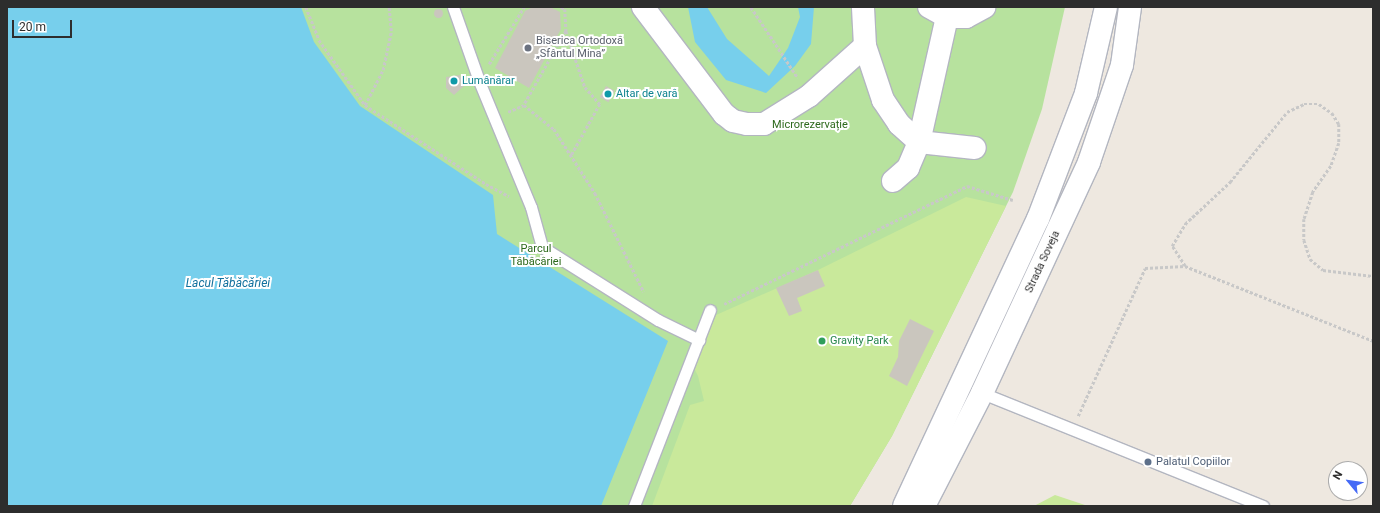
<!DOCTYPE html>
<meta charset="utf-8">
<style>
body{margin:0}
#map{position:relative;width:1380px;height:513px;overflow:hidden;background:#eee8e0;font-family:Roboto,sans-serif}
div>[style]{position:absolute}
.green>*{inset:0;background:#b7e29e}
.pitch>*{inset:0;background:#c9e99b}
.water>*{inset:0;background:#77cfec}
.building>*{inset:0;background:#cac6be;transform-origin:0 0}
.round{border-radius:50%}
.path>*{height:2.5px;margin-top:-1.25px;transform-origin:0;background:repeating-linear-gradient(90deg,#c8c8c8 0 3px,transparent 0 5px)}
.roads{filter:drop-shadow(1px 0 #b3b6c0) drop-shadow(-1px 0 #b3b6c0) drop-shadow(0 1px #b3b6c0) drop-shadow(0 -1px #b3b6c0)}
.lane>*{height:11px;margin:-5.5px;padding:0 5.5px;transform-origin:5.5px;border-radius:5.5px;background:#fff}
.street>*{height:22px;margin:-11px;padding:0 11px;transform-origin:11px;border-radius:11px;background:#fff}
.secondary>*{height:22px;margin:-11px;padding:0 11px;transform-origin:11px;border-radius:11px;background:#fff}
.dots>*{width:11px;height:11px;translate:-50% -50%;box-sizing:border-box;border:2px solid #fff;border-radius:50%}
span{translate:-50% -50%;white-space:nowrap;text-align:center;line-height:1.15;-webkit-text-stroke:4px #fff;paint-order:stroke}
.worship-label{font-size:11px;color:#5b616d}
.left{translate:0 -50%;text-align:left}
.culture-label{font-size:11px;color:#0d838f}
.park-label{font-size:11px;color:#2e6a1d}
.street-label{font-size:11px;color:#2d2d2d}
.leisure-label{font-size:11px;color:#27864d}
.service-label{font-size:11px;color:#4e5e75}
.water-label{font-size:12px;color:#11709d;font-style:italic}
.frame{position:absolute;inset:0;border:8px solid #2d2d2d;pointer-events:none}
.north{position:absolute;left:1328px;top:461px;width:40px;height:40px;box-sizing:border-box;background:#fff;border:1px solid #ababab;border-radius:50%;rotate:299deg;font-size:11px;font-weight:700;line-height:16px;text-align:center;color:#2d2d2d}
.north::after{content:'';display:block;margin:auto;width:14px;height:18px;background:#456af6;clip-path:polygon(50% 0,100% 100%,50% 72%,0 100%)}
.scale{position:absolute;left:12px;top:20px;width:60px;height:18px;box-sizing:border-box;border:2px solid #2d2d2d;border-top:0;padding-left:5px;font-size:12px;line-height:14px;white-space:nowrap;color:#2d2d2d;-webkit-text-stroke:3px #fff;paint-order:stroke}
</style>
<div id="map">
<div class="green">
<div style="clip-path:polygon(7px 7px,1065px 7px,1042px 109px,1013px 192px,892px 436px,850px 506px,7px 506px)"></div>
</div>
<div class="pitch">
<div style="clip-path:polygon(966px 197px,1006px 206px,892px 436px,850px 506px,652px 506px,690px 405px,704px 401px,698px 376px,693px 366px,716px 315px,818px 270px)"></div>
<div style="clip-path:polygon(1055px 495px,1088px 506px,1034px 506px)"></div>
</div>
<div class="water">
<div style="clip-path:polygon(7px 7px,301px 7px,314px 42px,360px 106px,493px 195px,497px 234px,668px 341px,601px 506px,7px 506px)"></div>
<div style="clip-path:polygon(688px 7px,707px 7px,727px 39px,769px 76px,788px 48px,800px 17px,798px 7px,814px 7px,811px 44px,795px 66px,766px 93px,726px 80px,695px 42px)"></div>
</div>
<div class="building">
<div style="clip-path:polygon(533px 7px,550px 7px,560px 12px,561px 29px,529px 88px,495px 68px,525px 11px)"></div>
<div class="round" style="left:433.5px;top:8.5px;width:9px;height:9px"></div>
<div style="clip-path:polygon(460px 75px,464px 86px,454px 95px,446px 88px,446px 77px)"></div>
<div style="left:606px;top:86px;width:10px;height:13px;rotate:29deg"></div>
<div style="clip-path:polygon(818px 270px,825px 286px,797px 298px,802px 311px,789px 316px,776px 288px)"></div>
<div style="clip-path:polygon(910px 319px,934px 331px,907px 386px,889px 376px,898px 357px,899px 341px)"></div>
</div>
<div class="path">
<div style="left:306px;top:7px;width:35px;rotate:68deg"></div>
<div style="left:319px;top:40px;width:80px;rotate:54.7deg"></div>
<div style="left:365px;top:105px;width:145px;rotate:33.1deg"></div>
<div style="left:486px;top:184px;width:26px;rotate:28deg"></div>
<div style="left:561px;top:7px;width:4px;rotate:27deg"></div>
<div style="left:565px;top:9px;width:22px;rotate:87deg"></div>
<div style="left:566px;top:31px;width:85px;rotate:119.6deg"></div>
<div style="left:524px;top:105px;width:38px;rotate:39deg"></div>
<div style="left:554px;top:129px;width:76px;rotate:57.4deg"></div>
<div style="left:595px;top:193px;width:110px;rotate:63.7deg"></div>
<div style="left:751px;top:7px;width:85px;rotate:56.5deg"></div>
<div style="left:566px;top:31px;width:59px;rotate:71.3deg"></div>
<div style="left:585px;top:87px;width:23px;rotate:49deg"></div>
<div style="left:600px;top:104px;width:60px;rotate:119.1deg"></div>
<div style="left:489px;top:64px;width:67px;rotate:-58.4deg"></div>
<div style="left:365px;top:105px;width:39px;rotate:-63deg"></div>
<div style="left:383px;top:70px;width:40px;rotate:-78deg"></div>
<div style="left:391px;top:31px;width:24px;rotate:-95deg"></div>
<div style="left:508px;top:112px;width:17px;rotate:-24deg"></div>
<div style="left:1185px;top:266px;width:24px;rotate:-123deg"></div>
<div style="left:1172px;top:246px;width:26px;rotate:-59deg"></div>
<div style="left:1185px;top:224px;width:62px;rotate:-43deg"></div>
<div style="left:1230px;top:182px;width:90px;rotate:-50.8deg"></div>
<div style="left:1287px;top:112px;width:19px;rotate:-25deg"></div>
<div style="left:1304px;top:104px;width:15px"></div>
<div style="left:1319px;top:104px;width:16px;rotate:35deg"></div>
<div style="left:1332px;top:113px;width:13px;rotate:58deg"></div>
<div style="left:1339px;top:124px;width:19px;rotate:90deg"></div>
<div style="left:1339px;top:143px;width:24px;rotate:109deg"></div>
<div style="left:1331px;top:166px;width:32px;rotate:125deg"></div>
<div style="left:1313px;top:192px;width:28px;rotate:108deg"></div>
<div style="left:1304px;top:219px;width:21px;rotate:90deg"></div>
<div style="left:1304px;top:240px;width:20px;rotate:72deg"></div>
<div style="left:1310px;top:259px;width:17px;rotate:40deg"></div>
<div style="left:1323px;top:270px;width:50px;rotate:6.8deg"></div>
<div style="left:724px;top:304px;width:270px;rotate:-25.9deg"></div>
<div style="left:967px;top:186px;width:48px;rotate:16.9deg"></div>
<div style="left:1078px;top:416px;width:162px;rotate:-65.6deg"></div>
<div style="left:1145px;top:268px;width:40px;rotate:-2.9deg"></div>
<div style="left:1185px;top:266px;width:202px;rotate:21.7deg"></div>
</div>
<div class="roads">
<div class="lane">
<div style="left:453px;top:7px;width:78px;rotate:70.6deg"></div>
<div style="left:479px;top:81px;width:136px;rotate:67.6deg"></div>
<div style="left:531px;top:207px;width:41px;rotate:74.6deg"></div>
<div style="left:542px;top:247px;width:137px;rotate:32.2deg"></div>
<div style="left:658px;top:320px;width:46px;rotate:26deg"></div>
<div style="left:982px;top:393px;width:303px;rotate:21.9deg"></div>
<div style="left:634px;top:506px;width:210px;rotate:-68.8deg"></div>
</div>
<div class="street">
<div style="left:643px;top:7px;width:134px;rotate:52.9deg"></div>
<div style="left:724px;top:114px;width:11px;rotate:38deg"></div>
<div style="left:733px;top:121px;width:14px;rotate:12deg"></div>
<div style="left:747px;top:124px;width:17px"></div>
<div style="left:764px;top:124px;width:53px;rotate:-31.9deg"></div>
<div style="left:809px;top:96px;width:75px;rotate:-41.8deg"></div>
<div style="left:865px;top:46px;width:39px;rotate:-93deg"></div>
<div style="left:929px;top:7px;width:21px;rotate:29deg"></div>
<div style="left:865px;top:46px;width:57px;rotate:71.6deg"></div>
<div style="left:883px;top:100px;width:29px;rotate:56deg"></div>
<div style="left:899px;top:124px;width:27px;rotate:42deg"></div>
<div style="left:919px;top:142px;width:56px;rotate:6.1deg"></div>
<div style="left:893px;top:181px;width:20px;rotate:-41deg"></div>
<div style="left:908px;top:168px;width:28px;rotate:-67deg"></div>
<div style="left:919px;top:142px;width:128px;rotate:-77.4deg"></div>
<div style="left:947px;top:17px;width:19px"></div>
<div style="left:966px;top:17px;width:21px;rotate:-28deg"></div>
</div>
<div class="secondary">
<div style="left:904px;top:506px;width:317px;rotate:-65deg"></div>
<div style="left:1038px;top:219px;width:135px;rotate:-69.1deg"></div>
<div style="left:1086px;top:93px;width:88px;rotate:-76.9deg"></div>
<div style="left:924px;top:506px;width:127px;rotate:-62.8deg"></div>
<div style="left:982px;top:393px;width:255px;rotate:-65.1deg"></div>
<div style="left:1089px;top:162px;width:102px;rotate:-71.2deg"></div>
<div style="left:1122px;top:65px;width:59px;rotate:-82.1deg"></div>
</div>
</div>
<div class="dots">
<div style="left:528px;top:48px;background:#6b7280"></div>
<div style="left:454px;top:81px;background:#0f9aa8"></div>
<div style="left:608px;top:94px;background:#0f9aa8"></div>
<div style="left:822px;top:341px;background:#2e9e5b"></div>
<div style="left:1148px;top:462px;background:#5c6f8a"></div>
</div>
<div class="worship-label">
<span class="left" style="left:536px;top:48px">Biserica Ortodoxă<br>„Sfântul Mina”</span>
</div>
<div class="culture-label">
<span class="left" style="left:462px;top:81px">Lumânărar</span>
<span class="left" style="left:616px;top:94px">Altar de vară</span>
</div>
<div class="park-label">
<span style="left:810px;top:125px">Microrezervație</span>
<span style="left:536px;top:256px">Parcul<br>Tăbăcăriei</span>
</div>
<div class="street-label">
<span style="left:1043px;top:262px;rotate:-65deg">Strada Soveja</span>
</div>
<div class="leisure-label">
<span class="left" style="left:830px;top:341px">Gravity Park</span>
</div>
<div class="service-label">
<span class="left" style="left:1156px;top:462px">Palatul Copiilor</span>
</div>
<div class="water-label">
<span style="left:228px;top:284px">Lacul Tăbăcăriei</span>
</div>
<div class="frame"></div>
<div class="north">N</div>
<div class="scale">20 m</div>
</div>
